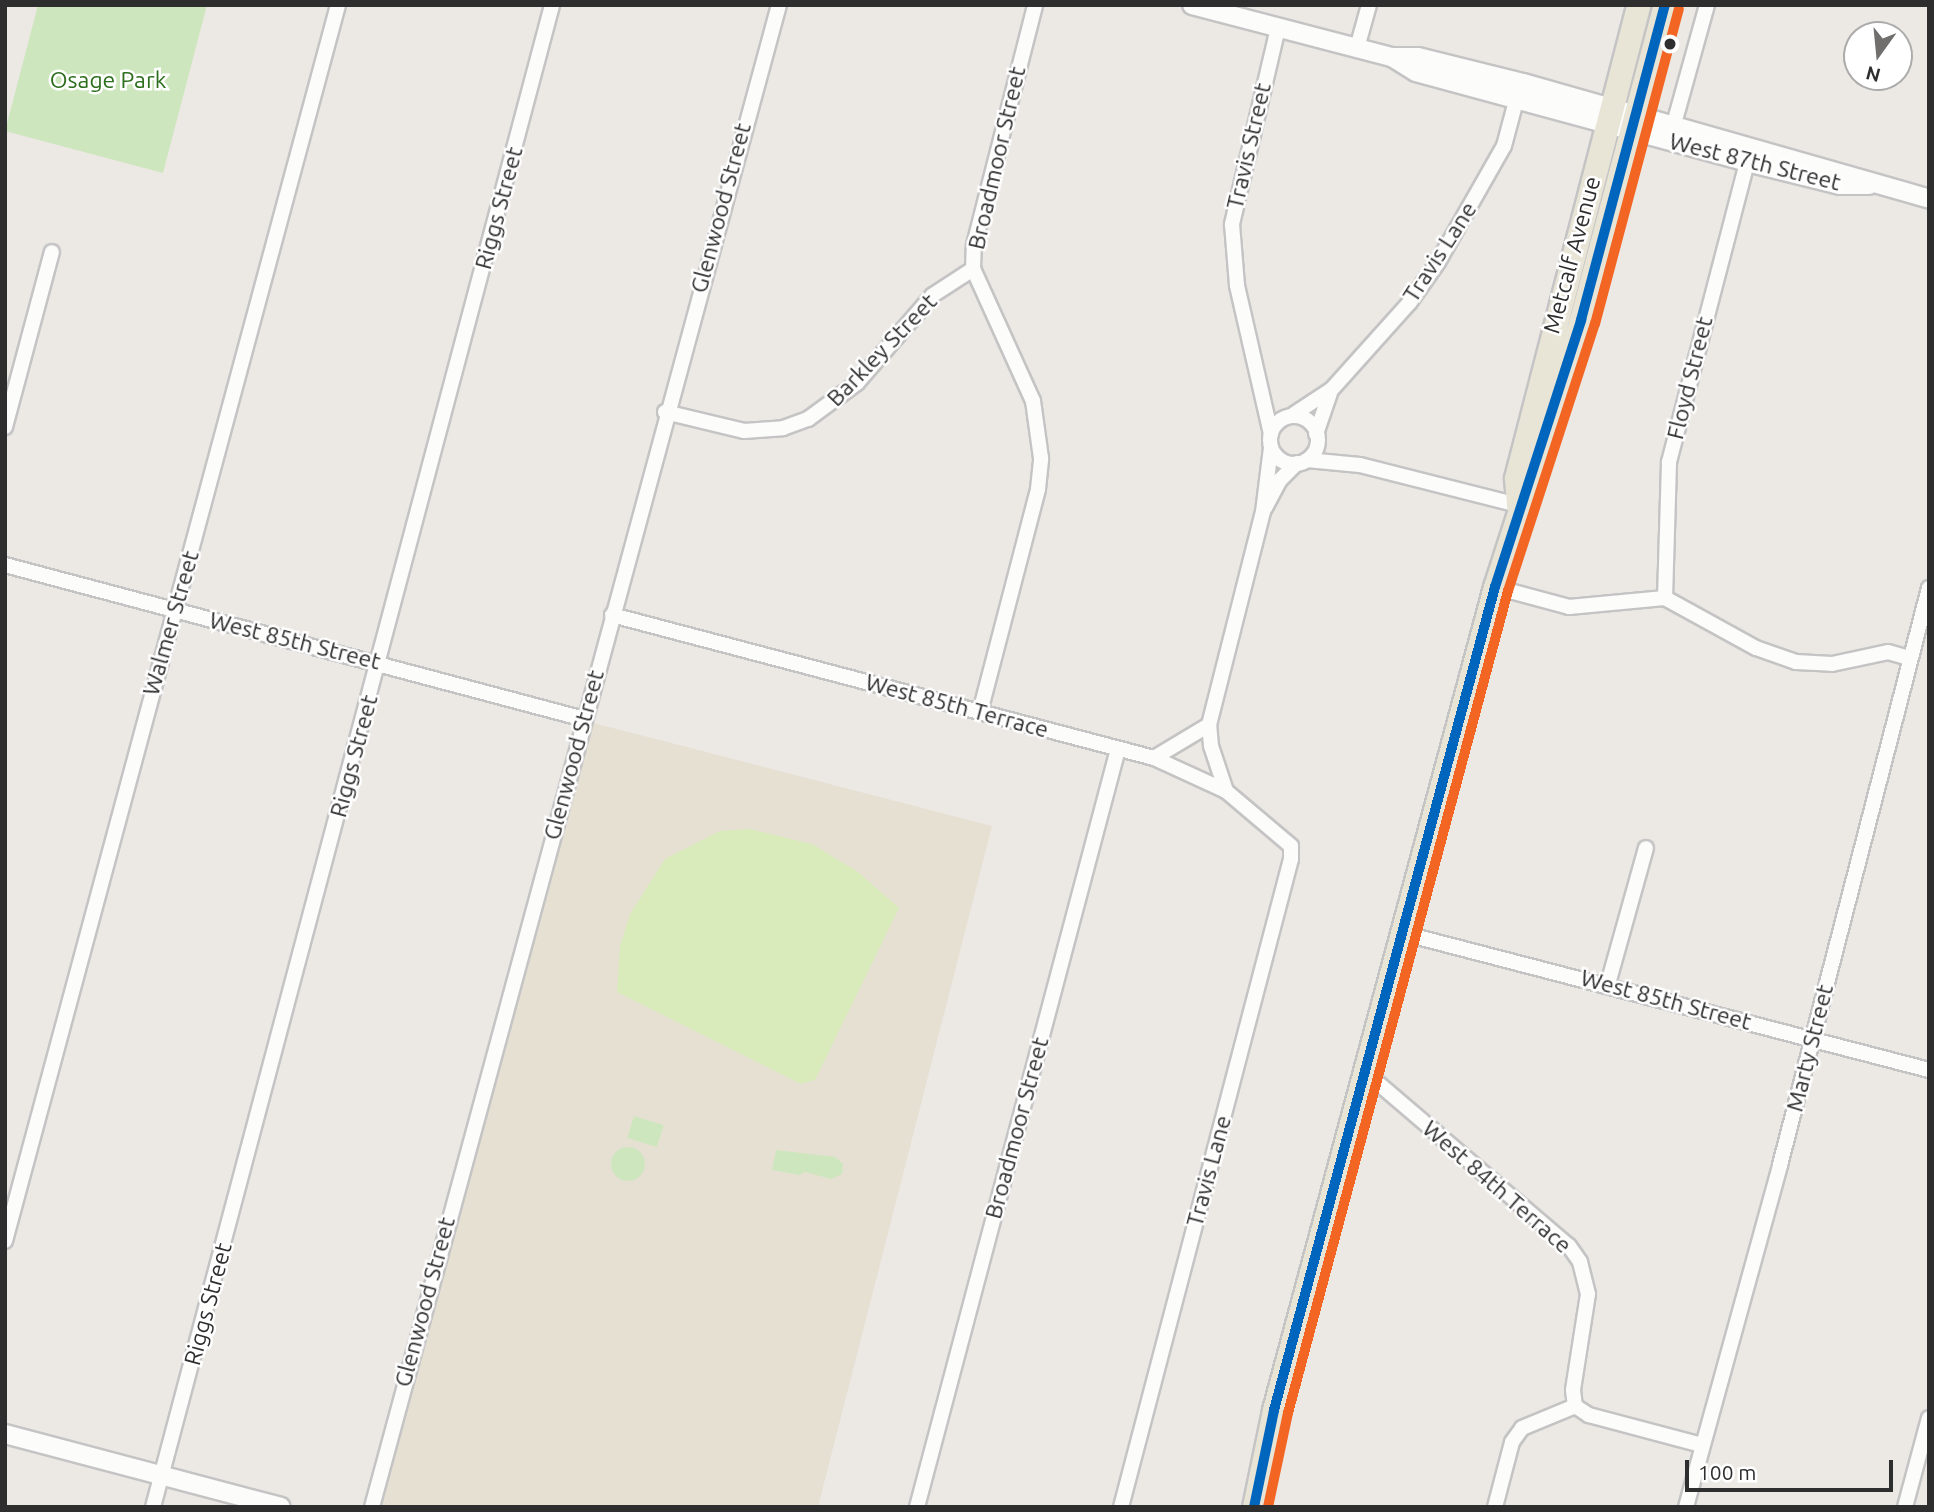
<!DOCTYPE html>
<style>
body{margin:0}
#map{position:relative;width:1934px;height:1512px;overflow:hidden;background:#ece8e4;font-family:Ubuntu,sans-serif}
div>[style]{position:absolute}
.education>*{inset:0;background:#e6e0d3}
.green>*{inset:0;background:#cee6be;transform-origin:0 0}
.round{border-radius:50%}
.pitch>*{inset:0;background:#d9eabb}
.roads{filter:drop-shadow(2px 0 #c5c4c5) drop-shadow(-2px 0 #c5c4c5) drop-shadow(0 2px #c5c4c5) drop-shadow(0 -2px #c5c4c5)}
.minor>*{height:14px;margin:-7px;padding:0 7px;transform-origin:7px;border-radius:7px;background:#fcfcfb}
.minor>.ring{margin:-7px;padding:0;box-sizing:content-box;background:none;border:14px solid #fcfcfb;border-radius:50%}
.tertiary>*{height:18px;margin:-9px;padding:0 9px;transform-origin:9px;border-radius:9px;background:#fcfcfb}
.primary>*{height:23px;margin:-11.5px;padding:0 11.5px;transform-origin:11.5px;border-radius:11.5px;background:#e8e4d6}
.bus-1>*{height:10px;margin:-5px;padding:0 5px;transform-origin:5px;border-radius:5px;background:#0065bd}
.bus-2>*{height:10px;margin:-5px;padding:0 5px;transform-origin:5px;border-radius:5px;background:#f26522}
.dots>*{width:19px;height:19px;translate:-50% -50%;box-sizing:border-box;border:4px solid #fff;border-radius:50%}
span{translate:-50% -50%;white-space:nowrap;text-align:center;line-height:1.15;-webkit-text-stroke:5px #fff;paint-order:stroke}
.park-label{font-size:23px;color:#2c6e1b}
.street-label{font-size:23px;color:#2e2e2e}
.frame{position:absolute;inset:0;border:7px solid #2e2e2e;pointer-events:none}
.north{position:absolute;left:1843px;top:21px;width:70px;height:70px;box-sizing:border-box;background:#fff;border:2px solid #ababab;border-radius:50%;rotate:195deg;font-size:19px;font-weight:700;line-height:28px;text-align:center;color:#2e2e2e}
.north::after{content:'';display:block;margin:auto;width:24px;height:32px;background:#706f6e;clip-path:polygon(50% 0,100% 100%,50% 72%,0 100%)}
.scale{position:absolute;left:1685px;top:1460px;width:208px;height:32px;box-sizing:border-box;border:4px solid #2e2e2e;border-top:0;padding-left:9px;font-size:21px;line-height:24px;white-space:nowrap;color:#2e2e2e;-webkit-text-stroke:5px #fff;paint-order:stroke}
</style>
<div id="map">
<div class="education">
<div style="clip-path:polygon(590px 722px,992px 826px,818px 1507px,379px 1507px)"></div>
</div>
<div class="green">
<div style="clip-path:polygon(38px 5px,207px 5px,163px 173px,5px 131px)"></div>
<div style="left:634px;top:1116px;width:31px;height:23px;rotate:17deg"></div>
<div class="round" style="left:611px;top:1147px;width:34px;height:34px"></div>
<div style="clip-path:polygon(776px 1150px,835px 1157px,843px 1164px,842px 1174px,831px 1179px,805px 1172px,799px 1175px,772px 1170px)"></div>
</div>
<div class="pitch">
<div style="clip-path:polygon(749px 829px,812px 844px,858px 872px,899px 908px,815px 1080px,801px 1084px,617px 992px,620px 946px,630px 914px,665px 859px,720px 831px)"></div>
</div>
<div class="roads">
<div class="minor">
<div style="left:1357px;top:48px;width:45px;rotate:-74.4deg"></div>
<div style="left:1674px;top:124px;width:123px;rotate:-74.5deg"></div>
<div style="left:665px;top:412px;width:81px;rotate:13.5deg"></div>
<div style="left:744px;top:431px;width:39px;rotate:-4deg"></div>
<div style="left:783px;top:428px;width:27px;rotate:-20deg"></div>
<div style="left:808px;top:419px;width:61px;rotate:-36.3deg"></div>
<div style="left:857px;top:383px;width:116px;rotate:-49.2deg"></div>
<div style="left:933px;top:295px;width:48px;rotate:-33deg"></div>
<div style="left:1294px;top:414px;width:45px;rotate:-33.3deg"></div>
<div style="left:1332px;top:389px;width:117px;rotate:-48.1deg"></div>
<div style="left:1410px;top:302px;width:49px;rotate:-55deg"></div>
<div style="left:1438px;top:262px;width:133px;rotate:-60.4deg"></div>
<div style="left:1504px;top:146px;width:51px;rotate:-75.1deg"></div>
<div class="ring" style="left:1270px;top:416px;width:34px;height:34px"></div>
<div style="left:5px;top:427px;width:181px;rotate:-75deg"></div>
<div style="left:1271px;top:434px;width:153px;rotate:-102.9deg"></div>
<div style="left:1237px;top:285px;width:61px;rotate:-94.7deg"></div>
<div style="left:1232px;top:224px;width:201px;rotate:-76.8deg"></div>
<div style="left:1316px;top:434px;width:43px;rotate:-71.1deg"></div>
<div style="left:1307px;top:460px;width:53px;rotate:5.4deg"></div>
<div style="left:1360px;top:465px;width:163px;rotate:14.2deg"></div>
<div style="left:1265px;top:508px;width:32px;rotate:-62deg"></div>
<div style="left:1280px;top:480px;width:24px;rotate:-45deg"></div>
<div style="left:5px;top:565px;width:599px;rotate:14.89deg"></div>
<div style="left:1495px;top:587px;width:77px;rotate:15.1deg"></div>
<div style="left:1569px;top:607px;width:96px;rotate:-5.4deg"></div>
<div style="left:1665px;top:598px;width:104px;rotate:28.8deg"></div>
<div style="left:1756px;top:648px;width:42px;rotate:19.3deg"></div>
<div style="left:1796px;top:662px;width:36px;rotate:3deg"></div>
<div style="left:1832px;top:664px;width:57px;rotate:-12.1deg"></div>
<div style="left:1888px;top:652px;width:22px;rotate:16deg"></div>
<div style="left:1665px;top:598px;width:136px;rotate:-88.3deg"></div>
<div style="left:1669px;top:462px;width:310px;rotate:-75.4deg"></div>
<div style="left:612px;top:615px;width:561px;rotate:14.78deg"></div>
<div style="left:1154px;top:758px;width:79px;rotate:24.6deg"></div>
<div style="left:1226px;top:791px;width:85px;rotate:40.2deg"></div>
<div style="left:1291px;top:846px;width:13px;rotate:90deg"></div>
<div style="left:1291px;top:859px;width:670px;rotate:104.7deg"></div>
<div style="left:980px;top:712px;width:230px;rotate:-75.4deg"></div>
<div style="left:1038px;top:489px;width:31px;rotate:-84deg"></div>
<div style="left:1041px;top:458px;width:58px;rotate:-98deg"></div>
<div style="left:1033px;top:401px;width:145px;rotate:-114.4deg"></div>
<div style="left:973px;top:269px;width:24px;rotate:-88deg"></div>
<div style="left:974px;top:245px;width:248px;rotate:-75.7deg"></div>
<div style="left:1154px;top:758px;width:64px;rotate:-31deg"></div>
<div style="left:1226px;top:791px;width:47px;rotate:-108.4deg"></div>
<div style="left:1211px;top:746px;width:21px;rotate:-95deg"></div>
<div style="left:1209px;top:725px;width:220px;rotate:-75.8deg"></div>
<div style="left:1263px;top:512px;width:64px;rotate:-82.9deg"></div>
<div style="left:1402px;top:933px;width:545px;rotate:14.57deg"></div>
<div style="left:1608px;top:984px;width:141px;rotate:-74.4deg"></div>
<div style="left:1365px;top:1072px;width:268px;rotate:40.5deg"></div>
<div style="left:1569px;top:1246px;width:19px;rotate:55deg"></div>
<div style="left:1580px;top:1262px;width:33px;rotate:76deg"></div>
<div style="left:1588px;top:1294px;width:97px;rotate:98.9deg"></div>
<div style="left:1573px;top:1390px;width:16px;rotate:83deg"></div>
<div style="left:5px;top:1241px;width:1280px;rotate:-74.92deg"></div>
<div style="left:1575px;top:1406px;width:17px;rotate:33deg"></div>
<div style="left:1589px;top:1415px;width:117px;rotate:14.9deg"></div>
<div style="left:153px;top:1507px;width:1554px;rotate:-75.12deg"></div>
<div style="left:372px;top:1507px;width:1556px;rotate:-74.84deg"></div>
<div style="left:917px;top:1507px;width:784px;rotate:-75.15deg"></div>
<div style="left:1495px;top:1507px;width:67px;rotate:-75.3deg"></div>
<div style="left:1512px;top:1442px;width:17px;rotate:-54deg"></div>
<div style="left:1522px;top:1428px;width:57px;rotate:-22.5deg"></div>
<div style="left:1686px;top:1507px;width:355px;rotate:-74.6deg"></div>
<div style="left:1780px;top:1165px;width:596px;rotate:-75.52deg"></div>
<div style="left:1905px;top:1507px;width:92px;rotate:-74.9deg"></div>
</div>
<div class="tertiary">
<div style="left:1192px;top:5px;width:207px;rotate:14.6deg"></div>
<div style="left:1392px;top:57px;width:26px"></div>
<div style="left:1418px;top:57px;width:108px;rotate:13.9deg"></div>
<div style="left:1523px;top:83px;width:422px;rotate:15.9deg"></div>
<div style="left:1392px;top:57px;width:28px;rotate:32deg"></div>
<div style="left:1416px;top:72px;width:343px;rotate:15.2deg"></div>
<div style="left:1747px;top:162px;width:96px;rotate:13.9deg"></div>
<div style="left:1840px;top:185px;width:29px"></div>
<div style="left:5px;top:1434px;width:285px;rotate:14.8deg"></div>
</div>
<div class="primary">
<div style="left:1518px;top:505px;width:27px;rotate:-94deg"></div>
<div style="left:1516px;top:478px;width:488px;rotate:-75.5deg"></div>
<div style="left:1254px;top:1507px;width:99px;rotate:-78.3deg"></div>
<div style="left:1274px;top:1410px;width:852px;rotate:-74.97deg"></div>
<div style="left:1495px;top:587px;width:281px;rotate:-72.1deg"></div>
<div style="left:1581px;top:320px;width:326px;rotate:-75.1deg"></div>
</div>
</div>
<div class="bus-1">
<div style="left:1254px;top:1507px;width:99px;rotate:-78.3deg"></div>
<div style="left:1274px;top:1410px;width:852px;rotate:-74.97deg"></div>
<div style="left:1495px;top:587px;width:281px;rotate:-72.1deg"></div>
<div style="left:1581px;top:320px;width:326px;rotate:-75.1deg"></div>
</div>
<div class="bus-2">
<div style="left:1268px;top:1507px;width:96px;rotate:-78deg"></div>
<div style="left:1288px;top:1413px;width:851px;rotate:-75.02deg"></div>
<div style="left:1508px;top:591px;width:281px;rotate:-72deg"></div>
<div style="left:1595px;top:324px;width:326px;rotate:-75.1deg"></div>
</div>
<div class="dots">
<div style="left:1670px;top:44px;background:#2e2e2e"></div>
</div>
<div class="park-label">
<span style="left:108px;top:80px">Osage Park</span>
</div>
<div class="street-label">
<span style="left:1249px;top:146px;rotate:-77deg">Travis Street</span>
<span style="left:997px;top:158px;rotate:-77deg">Broadmoor Street</span>
<span style="left:1755px;top:162px;rotate:14deg">West 87th Street</span>
<span style="left:499px;top:208px;rotate:-75deg">Riggs Street</span>
<span style="left:721px;top:208px;rotate:-75deg">Glenwood Street</span>
<span style="left:1440px;top:252px;rotate:-57deg">Travis Lane</span>
<span style="left:1572px;top:255px;rotate:-75deg">Metcalf Avenue</span>
<span style="left:882px;top:350px;rotate:-46deg">Barkley Street</span>
<span style="left:1690px;top:378px;rotate:-76deg">Floyd Street</span>
<span style="left:171px;top:623px;rotate:-74deg">Walmer Street</span>
<span style="left:295px;top:641px;rotate:14deg">West 85th Street</span>
<span style="left:957px;top:706px;rotate:15deg">West 85th Terrace</span>
<span style="left:574px;top:755px;rotate:-75deg">Glenwood Street</span>
<span style="left:354px;top:756px;rotate:-75deg">Riggs Street</span>
<span style="left:1666px;top:1000px;rotate:15deg">West 85th Street</span>
<span style="left:1810px;top:1048px;rotate:-76deg">Marty Street</span>
<span style="left:1017px;top:1128px;rotate:-75deg">Broadmoor Street</span>
<span style="left:1209px;top:1171px;rotate:-75deg">Travis Lane</span>
<span style="left:1497px;top:1187px;rotate:41deg">West 84th Terrace</span>
<span style="left:425px;top:1302px;rotate:-75deg">Glenwood Street</span>
<span style="left:208px;top:1304px;rotate:-75deg">Riggs Street</span>
</div>
<div class="frame"></div>
<div class="north">N</div>
<div class="scale">100 m</div>
</div>
